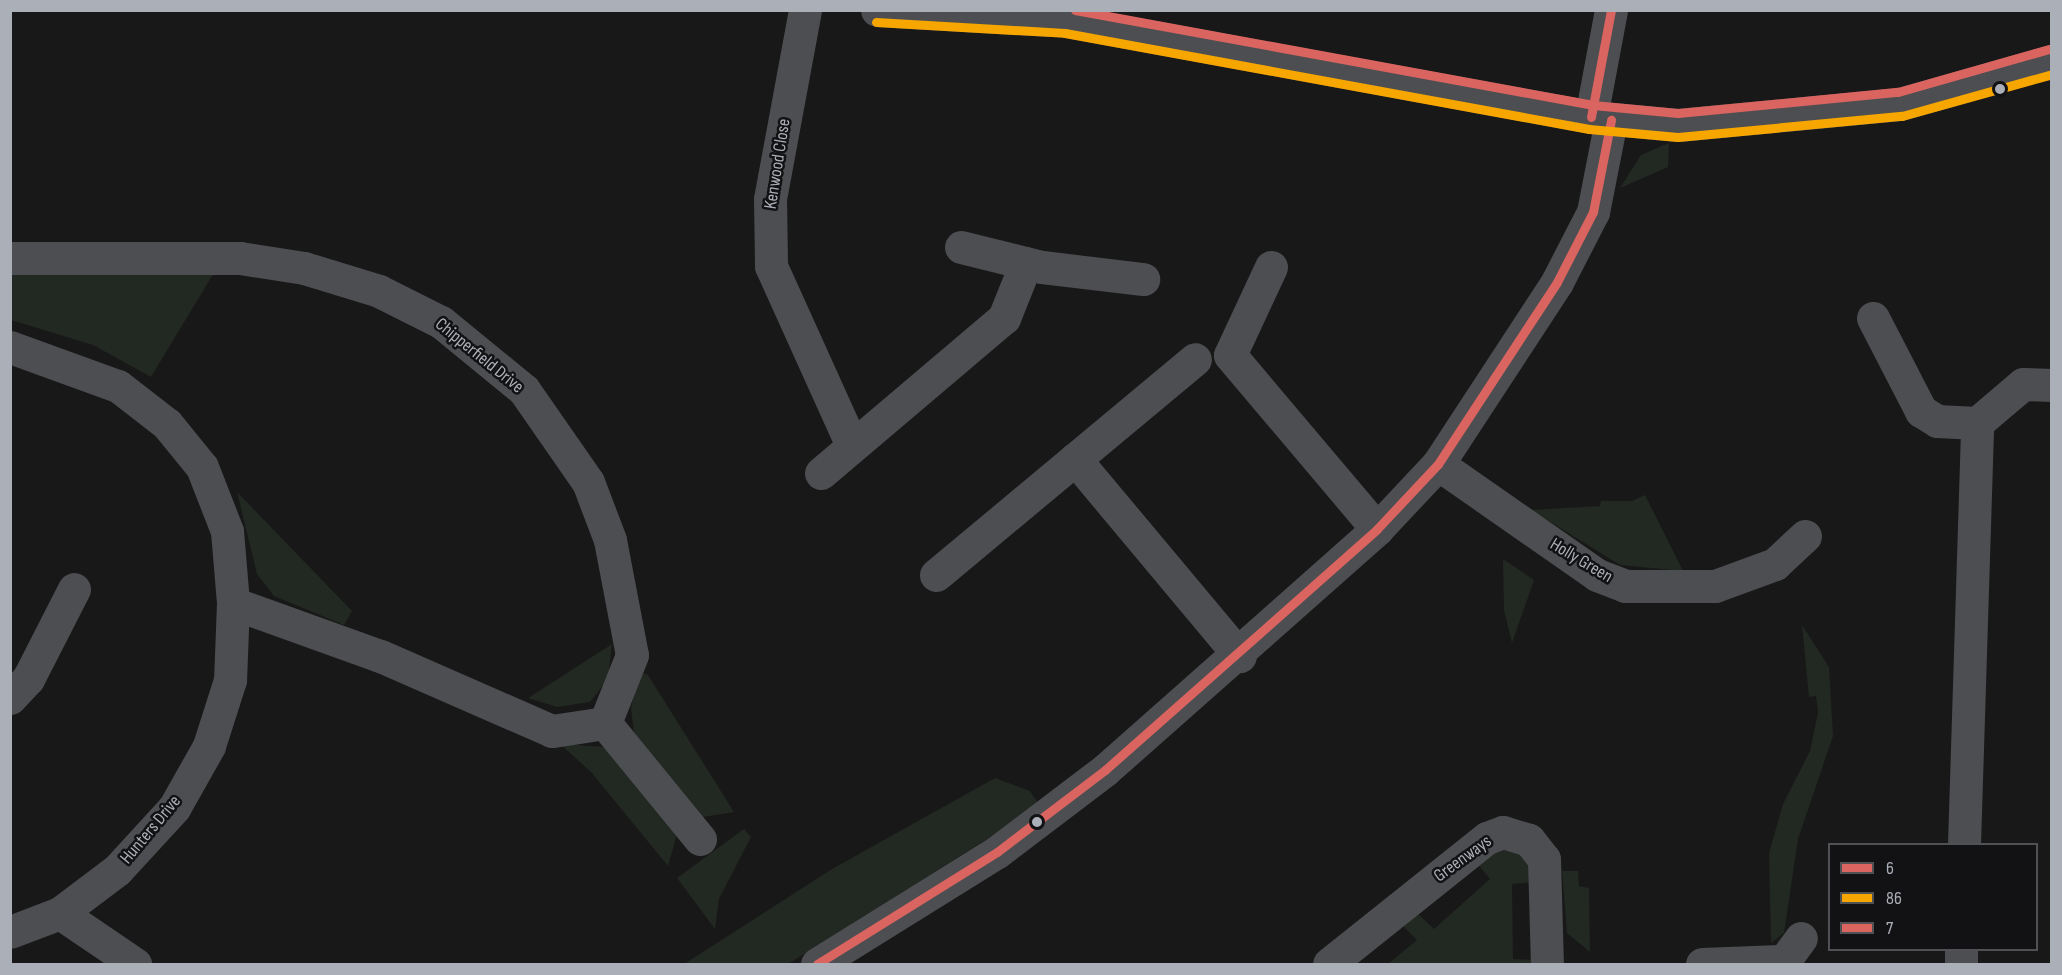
<!DOCTYPE html>
<style>
body{margin:0}
#map{position:relative;width:2062px;height:975px;overflow:hidden;background:#181818;font-family:"Sofia Sans Condensed",sans-serif}
div>[style]{position:absolute}
.green>*{inset:0;background:#222822}
.minor>*{height:33px;margin:-16.5px;padding:0 16.5px;transform-origin:16.5px;border-radius:16.5px;background:#4d4e51}
.bus-1>*{height:9px;margin:-4.5px;padding:0 4.5px;transform-origin:4.5px;border-radius:4.5px;background:#d96460}
.bus-2>*{height:9px;margin:-4.5px;padding:0 4.5px;transform-origin:4.5px;border-radius:4.5px;background:#f7a600}
.bus-3>*{height:9px;margin:-4.5px;padding:0 4.5px;transform-origin:4.5px;border-radius:4.5px;background:#d96460}
.dots>*{width:16px;height:16px;translate:-50% -50%;box-sizing:border-box;border:3px solid #121214;border-radius:50%}
span{translate:-50% -50%;white-space:nowrap;text-align:center;line-height:1.15;-webkit-text-stroke:5px #121214;paint-order:stroke}
.street-label{font-size:18px;color:#abafb7}
.frame{position:absolute;inset:0;border:12px solid #abafb7;pointer-events:none}
.legend{position:absolute;left:1828px;top:843px;width:210px;height:108px;box-sizing:border-box;background:#121214;border:2px solid #4f5155;margin:0;padding:8px 10px;list-style:none;font-size:18px;color:#abafb7}
.legend li{display:flex;align-items:center;gap:12px;height:30px}
.legend b{width:30px;border:2px solid #4f5155}
</style>
<div id="map">
<div class="green">
<div style="clip-path:polygon(1669px 143px,1668px 167px,1620px 188px,1641px 155px)"></div>
<div style="clip-path:polygon(10px 265px,215px 271px,151px 377px,93px 345px,11px 320px)"></div>
<div style="clip-path:polygon(237px 492px,352px 611px,344px 625px,274px 596px,257px 574px)"></div>
<div style="clip-path:polygon(1645px 495px,1683px 571px,1620px 565px,1531px 510px,1600px 506px,1601px 501px,1632px 501px)"></div>
<div style="clip-path:polygon(1503px 559px,1534px 580px,1512px 643px,1504px 610px)"></div>
<div style="clip-path:polygon(1802px 625px,1829px 667px,1833px 736px,1798px 839px,1784px 933px,1771px 943px,1769px 853px,1783px 804px,1810px 751px,1818px 713px,1816px 696px,1809px 697px)"></div>
<div style="clip-path:polygon(612px 644px,608px 679px,590px 702px,557px 707px,528px 698px)"></div>
<div style="clip-path:polygon(639px 671px,648px 675px,734px 812px,703px 817px,634px 733px,631px 708px)"></div>
<div style="clip-path:polygon(560px 744px,605px 747px,679px 827px,668px 866px,591px 772px)"></div>
<div style="clip-path:polygon(995px 778px,1030px 791px,1040px 806px,788px 964px,684px 964px,832px 869px)"></div>
<div style="clip-path:polygon(744px 829px,751px 837px,719px 899px,715px 929px,677px 878px)"></div>
<div style="clip-path:polygon(1495px 844px,1525px 852px,1535px 882px,1512px 884px,1513px 959px,1536px 960px,1537px 964px,1388px 964px,1417px 940px,1399px 922px,1415px 911px,1434px 929px,1490px 879px,1476px 862px)"></div>
<div style="clip-path:polygon(1562px 871px,1578px 871px,1579px 886px,1589px 888px,1590px 952px,1567px 933px)"></div>
</div>
<div class="minor">
<div style="left:805px;top:10px;width:192px;rotate:100.5deg"></div>
<div style="left:770px;top:199px;width:67px;rotate:89.1deg"></div>
<div style="left:771px;top:266px;width:196px;rotate:65.7deg"></div>
<div style="left:877px;top:10px;width:189px;rotate:3.3deg"></div>
<div style="left:1066px;top:21px;width:534px;rotate:10.36deg"></div>
<div style="left:1591px;top:117px;width:87px;rotate:5.3deg"></div>
<div style="left:1678px;top:125px;width:223px;rotate:-5.4deg"></div>
<div style="left:1900px;top:104px;width:158px;rotate:-15.8deg"></div>
<div style="left:1591px;top:117px;width:109px;rotate:-79.4deg"></div>
<div style="left:961px;top:247px;width:83px;rotate:13.9deg"></div>
<div style="left:1042px;top:267px;width:102px;rotate:6.8deg"></div>
<div style="left:10px;top:258px;width:230px"></div>
<div style="left:240px;top:258px;width:65px;rotate:8.9deg"></div>
<div style="left:304px;top:268px;width:78px;rotate:17deg"></div>
<div style="left:379px;top:291px;width:69px;rotate:26.6deg"></div>
<div style="left:441px;top:322px;width:107px;rotate:39.3deg"></div>
<div style="left:524px;top:390px;width:112px;rotate:55.2deg"></div>
<div style="left:588px;top:482px;width:62px;rotate:69.2deg"></div>
<div style="left:610px;top:540px;width:117px;rotate:79.2deg"></div>
<div style="left:632px;top:655px;width:73px;rotate:111.7deg"></div>
<div style="left:605px;top:723px;width:54px;rotate:171.4deg"></div>
<div style="left:552px;top:731px;width:188px;rotate:-156.4deg"></div>
<div style="left:380px;top:656px;width:156px;rotate:-160.2deg"></div>
<div style="left:1271px;top:267px;width:97px;rotate:115deg"></div>
<div style="left:1230px;top:355px;width:228px;rotate:49.8deg"></div>
<div style="left:1873px;top:318px;width:105px;rotate:62.7deg"></div>
<div style="left:1921px;top:411px;width:19px;rotate:32deg"></div>
<div style="left:1937px;top:421px;width:40px;rotate:2.9deg"></div>
<div style="left:10px;top:347px;width:115px;rotate:19.9deg"></div>
<div style="left:118px;top:386px;width:62px;rotate:37.8deg"></div>
<div style="left:167px;top:424px;width:55px;rotate:50.9deg"></div>
<div style="left:202px;top:467px;width:69px;rotate:68.7deg"></div>
<div style="left:227px;top:531px;width:72px;rotate:85.2deg"></div>
<div style="left:233px;top:603px;width:77px;rotate:92.2deg"></div>
<div style="left:230px;top:680px;width:69px;rotate:107.7deg"></div>
<div style="left:209px;top:746px;width:71px;rotate:119.4deg"></div>
<div style="left:174px;top:808px;width:84px;rotate:132.6deg"></div>
<div style="left:117px;top:870px;width:71px;rotate:143deg"></div>
<div style="left:60px;top:913px;width:53px;rotate:159.2deg"></div>
<div style="left:1075px;top:459px;width:257px;rotate:50.1deg"></div>
<div style="left:1438px;top:464px;width:194px;rotate:34.9deg"></div>
<div style="left:1597px;top:575px;width:30px;rotate:21deg"></div>
<div style="left:1625px;top:586px;width:90px"></div>
<div style="left:1715px;top:586px;width:64px;rotate:-20.1deg"></div>
<div style="left:1775px;top:564px;width:41px;rotate:-43deg"></div>
<div style="left:821px;top:473px;width:240px;rotate:-40.3deg"></div>
<div style="left:1004px;top:318px;width:59px;rotate:-68.2deg"></div>
<div style="left:936px;top:575px;width:337px;rotate:-39.8deg"></div>
<div style="left:10px;top:698px;width:26px;rotate:-47deg"></div>
<div style="left:28px;top:679px;width:101px;rotate:-62.9deg"></div>
<div style="left:605px;top:723px;width:150px;rotate:50.7deg"></div>
<div style="left:1964px;top:844px;width:421px;rotate:-88.2deg"></div>
<div style="left:1977px;top:423px;width:60px;rotate:-40.3deg"></div>
<div style="left:2023px;top:384px;width:29px;rotate:2deg"></div>
<div style="left:60px;top:913px;width:91px;rotate:34.2deg"></div>
<div style="left:817px;top:964px;width:212px;rotate:-31.9deg"></div>
<div style="left:997px;top:852px;width:136px;rotate:-37.2deg"></div>
<div style="left:1105px;top:770px;width:363px;rotate:-41.5deg"></div>
<div style="left:1377px;top:529px;width:89px;rotate:-46.8deg"></div>
<div style="left:1438px;top:464px;width:217px;rotate:-56.8deg"></div>
<div style="left:1557px;top:282px;width:79px;rotate:-62.8deg"></div>
<div style="left:1593px;top:212px;width:94px;rotate:-78.9deg"></div>
<div style="left:1329px;top:964px;width:202px;rotate:-38.6deg"></div>
<div style="left:1487px;top:838px;width:17px;rotate:-21deg"></div>
<div style="left:1503px;top:832px;width:27px;rotate:17deg"></div>
<div style="left:1529px;top:840px;width:24px;rotate:52deg"></div>
<div style="left:1544px;top:859px;width:105px;rotate:88.4deg"></div>
<div style="left:1702px;top:964px;width:77px;rotate:-2.2deg"></div>
<div style="left:1782px;top:964px;width:32px;rotate:-54deg"></div>
<div style="left:1961px;top:964px;width:14px;rotate:-90deg"></div>
</div>
<div class="bus-1">
<div style="left:1591px;top:117px;width:109px;rotate:-79.4deg"></div>
<div style="left:817px;top:964px;width:212px;rotate:-31.9deg"></div>
<div style="left:997px;top:852px;width:136px;rotate:-37.2deg"></div>
<div style="left:1105px;top:770px;width:363px;rotate:-41.5deg"></div>
<div style="left:1377px;top:529px;width:89px;rotate:-46.8deg"></div>
<div style="left:1438px;top:464px;width:217px;rotate:-56.8deg"></div>
<div style="left:1557px;top:282px;width:79px;rotate:-62.8deg"></div>
<div style="left:1593px;top:212px;width:94px;rotate:-78.9deg"></div>
</div>
<div class="bus-2">
<div style="left:876px;top:22px;width:189px;rotate:3.3deg"></div>
<div style="left:1065px;top:33px;width:533px;rotate:10.38deg"></div>
<div style="left:1589px;top:129px;width:89px;rotate:5.1deg"></div>
<div style="left:1678px;top:137px;width:225px;rotate:-5.4deg"></div>
<div style="left:1902px;top:116px;width:156px;rotate:-15.6deg"></div>
</div>
<div class="bus-3">
<div style="left:1075px;top:10px;width:527px;rotate:10.39deg"></div>
<div style="left:1593px;top:105px;width:85px;rotate:5.4deg"></div>
<div style="left:1678px;top:113px;width:221px;rotate:-5.5deg"></div>
<div style="left:1898px;top:92px;width:157px;rotate:-15.9deg"></div>
</div>
<div class="dots">
<div style="left:2000px;top:89px;background:#abafb7"></div>
<div style="left:1037px;top:822px;background:#abafb7"></div>
</div>
<div class="street-label">
<span style="left:778px;top:164px;rotate:-81deg">Kenwood Close</span>
<span style="left:479px;top:356px;rotate:39deg">Chipperfield Drive</span>
<span style="left:1581px;top:561px;rotate:31deg">Holly Green</span>
<span style="left:151px;top:830px;rotate:-50deg">Hunters Drive</span>
<span style="left:1463px;top:859px;rotate:-36deg">Greenways</span>
</div>
<div class="frame"></div>
<ul class="legend">
<li><b style="height:8px;background:#d96460"></b>6</li>
<li><b style="height:8px;background:#f7a600"></b>86</li>
<li><b style="height:8px;background:#d96460"></b>7</li>
</ul>
</div>
